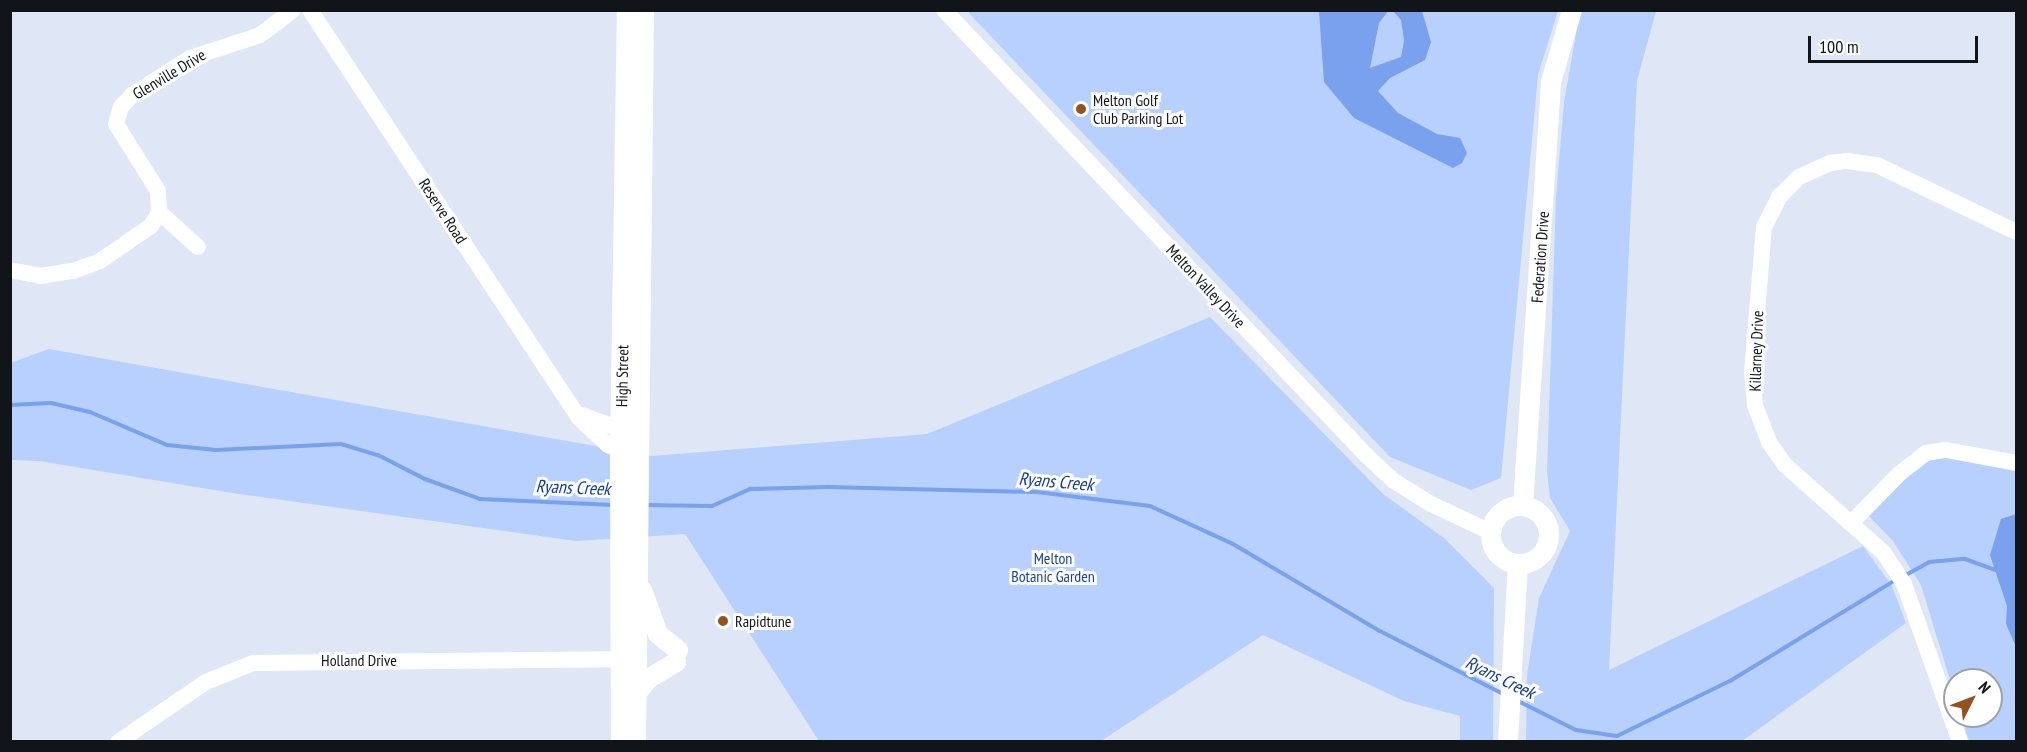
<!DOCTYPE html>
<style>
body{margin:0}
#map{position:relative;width:2027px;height:752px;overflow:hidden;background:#dfe7f6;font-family:"PT Sans Narrow",sans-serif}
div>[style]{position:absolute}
.green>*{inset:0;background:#b7d0fe}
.water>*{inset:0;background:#7aa1ed}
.stream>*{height:4px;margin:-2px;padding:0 2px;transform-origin:2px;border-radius:2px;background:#7aa1ed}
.minor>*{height:16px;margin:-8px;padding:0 8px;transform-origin:8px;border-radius:8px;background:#fff}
.major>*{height:20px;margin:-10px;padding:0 10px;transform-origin:10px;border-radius:10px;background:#fff}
.major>.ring{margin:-10px;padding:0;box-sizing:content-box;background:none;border:20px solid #fff;border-radius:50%}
.dots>*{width:16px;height:16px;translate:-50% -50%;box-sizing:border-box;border:3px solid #fff;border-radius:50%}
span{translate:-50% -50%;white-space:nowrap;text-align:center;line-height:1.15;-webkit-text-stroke:6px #fff;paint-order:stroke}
.street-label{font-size:16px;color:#111419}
.poi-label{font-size:16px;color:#111419}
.left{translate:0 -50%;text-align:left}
.park-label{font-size:16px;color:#194298}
.water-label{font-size:18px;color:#133c92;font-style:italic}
.frame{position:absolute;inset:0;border:12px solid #111419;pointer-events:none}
.north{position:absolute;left:1943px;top:668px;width:60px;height:60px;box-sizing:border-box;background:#fff;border:2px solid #a0a1a3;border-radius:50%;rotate:48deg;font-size:16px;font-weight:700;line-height:24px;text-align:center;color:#111419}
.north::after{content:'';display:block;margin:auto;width:21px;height:27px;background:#945221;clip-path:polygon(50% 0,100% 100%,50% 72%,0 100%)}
.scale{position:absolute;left:1808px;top:36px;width:170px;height:27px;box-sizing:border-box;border:3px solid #111419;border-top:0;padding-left:8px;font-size:18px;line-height:21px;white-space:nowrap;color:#111419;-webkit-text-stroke:4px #fff;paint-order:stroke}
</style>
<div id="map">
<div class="green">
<div style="clip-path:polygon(967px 11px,1558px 11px,1538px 75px,1501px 478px,1471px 490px,1390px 457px)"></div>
<div style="clip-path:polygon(1580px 11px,1656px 11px,1637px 81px,1609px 670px,1863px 546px,1892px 586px,1906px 623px,1742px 741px,1526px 742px,1527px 675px,1539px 598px,1570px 531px,1550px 498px,1547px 472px,1556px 197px,1564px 102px)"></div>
<div style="clip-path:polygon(1210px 317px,1383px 494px,1444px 538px,1494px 588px,1493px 741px,1460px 741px,1460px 716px,1404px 701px,1263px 635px,1101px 741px,819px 741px,685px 534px,576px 541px,232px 493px,39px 461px,11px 460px,10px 363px,49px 349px,652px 456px,927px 434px)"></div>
<div style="clip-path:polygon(1944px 453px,2016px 469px,2016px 741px,1969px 741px,1961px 716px,1991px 716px,1991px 680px,1955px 680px,1955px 696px,1921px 585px,1893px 541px,1868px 515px,1922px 459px)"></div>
</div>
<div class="water">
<div style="clip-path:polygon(1319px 11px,1388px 11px,1379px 23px,1370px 68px,1401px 57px,1404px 41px,1401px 20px,1393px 11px,1422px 11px,1431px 42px,1425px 60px,1390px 78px,1378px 91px,1398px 113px,1437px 134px,1460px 138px,1467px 153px,1462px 163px,1453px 168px,1354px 118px,1324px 82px)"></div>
<div style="clip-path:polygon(2016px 514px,2016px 647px,2006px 624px,2007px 606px,1990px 555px,2001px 519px)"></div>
</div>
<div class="stream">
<div style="left:10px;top:405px;width:41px;rotate:-2.8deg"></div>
<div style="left:51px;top:403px;width:40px;rotate:13deg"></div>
<div style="left:90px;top:412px;width:84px;rotate:23.2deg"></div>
<div style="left:167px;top:445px;width:49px;rotate:5.8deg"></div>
<div style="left:216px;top:450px;width:125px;rotate:-2.7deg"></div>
<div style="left:341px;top:444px;width:39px;rotate:17deg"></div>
<div style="left:378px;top:455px;width:53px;rotate:27.1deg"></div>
<div style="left:425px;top:479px;width:59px;rotate:20deg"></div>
<div style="left:480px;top:499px;width:133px;rotate:2.6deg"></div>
<div style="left:645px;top:505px;width:67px;rotate:0.9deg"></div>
<div style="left:712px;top:506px;width:42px;rotate:-24.1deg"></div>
<div style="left:750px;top:489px;width:78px;rotate:-1.5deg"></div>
<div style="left:828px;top:487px;width:209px;rotate:1.4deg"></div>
<div style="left:1037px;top:492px;width:114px;rotate:7.1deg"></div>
<div style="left:1150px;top:506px;width:91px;rotate:24.6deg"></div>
<div style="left:1233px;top:544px;width:169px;rotate:30.7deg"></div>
<div style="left:1378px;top:630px;width:140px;rotate:27.1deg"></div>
<div style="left:1904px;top:576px;width:29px;rotate:-29deg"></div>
<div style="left:1929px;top:562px;width:36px;rotate:-5deg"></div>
<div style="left:1965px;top:559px;width:35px;rotate:20deg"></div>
<div style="left:1516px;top:700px;width:67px;rotate:26.6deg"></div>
<div style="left:1576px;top:730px;width:41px;rotate:8.3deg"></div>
<div style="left:1617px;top:736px;width:126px;rotate:-26deg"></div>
<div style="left:1730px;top:681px;width:196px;rotate:-31.4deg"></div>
</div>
<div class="minor">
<div style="left:310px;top:10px;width:490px;rotate:56.6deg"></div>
<div style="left:580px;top:419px;width:38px;rotate:43deg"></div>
<div style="left:608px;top:445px;width:22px;rotate:21deg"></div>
<div style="left:944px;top:10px;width:615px;rotate:46.52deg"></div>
<div style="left:1367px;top:456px;width:37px;rotate:43deg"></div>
<div style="left:1394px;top:481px;width:44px;rotate:31.9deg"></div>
<div style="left:1431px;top:504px;width:66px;rotate:25deg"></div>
<div style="left:159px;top:212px;width:52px;rotate:41.9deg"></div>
<div style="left:10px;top:270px;width:31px;rotate:11deg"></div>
<div style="left:40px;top:276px;width:33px;rotate:-9deg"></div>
<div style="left:73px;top:271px;width:29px;rotate:-20deg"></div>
<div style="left:100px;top:261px;width:62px;rotate:-34.5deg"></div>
<div style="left:151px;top:226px;width:16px;rotate:-60deg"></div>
<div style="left:159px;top:212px;width:21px;rotate:-93deg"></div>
<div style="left:158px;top:191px;width:79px;rotate:-122.1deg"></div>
<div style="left:116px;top:124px;width:18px;rotate:-74deg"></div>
<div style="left:121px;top:107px;width:16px;rotate:-47deg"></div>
<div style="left:132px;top:95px;width:69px;rotate:-32.5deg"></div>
<div style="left:190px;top:58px;width:74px;rotate:-18.2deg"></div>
<div style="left:260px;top:35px;width:41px;rotate:-37.1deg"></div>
<div style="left:582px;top:415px;width:51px;rotate:20.6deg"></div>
<div style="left:1853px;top:521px;width:66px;rotate:-45.6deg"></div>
<div style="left:1899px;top:474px;width:34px;rotate:-38deg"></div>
<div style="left:1926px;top:453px;width:20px;rotate:-9deg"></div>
<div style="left:1946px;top:450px;width:71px;rotate:10.5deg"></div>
<div style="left:118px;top:742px;width:107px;rotate:-34.3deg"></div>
<div style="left:206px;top:682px;width:51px;rotate:-22deg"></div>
<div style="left:253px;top:663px;width:368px;rotate:-0.6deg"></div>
<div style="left:1960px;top:742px;width:168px;rotate:-109.5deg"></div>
<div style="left:1904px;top:584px;width:38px;rotate:-123deg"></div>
<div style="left:1883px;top:552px;width:131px;rotate:-138.4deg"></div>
<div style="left:1785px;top:465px;width:28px;rotate:-125deg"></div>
<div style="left:1769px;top:442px;width:40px;rotate:-111deg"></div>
<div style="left:1755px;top:405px;width:32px;rotate:-95deg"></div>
<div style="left:1752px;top:373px;width:146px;rotate:-85.3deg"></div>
<div style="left:1764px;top:227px;width:34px;rotate:-63deg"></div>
<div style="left:1779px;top:197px;width:28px;rotate:-45deg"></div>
<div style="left:1799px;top:177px;width:34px;rotate:-24deg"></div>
<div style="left:1830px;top:163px;width:17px;rotate:-7deg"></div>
<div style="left:1847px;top:161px;width:30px;rotate:8deg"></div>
<div style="left:1877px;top:165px;width:154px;rotate:25.7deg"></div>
</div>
<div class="major">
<div style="left:1523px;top:505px;width:424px;rotate:-86.2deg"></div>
<div style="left:1551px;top:82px;width:75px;rotate:-73.7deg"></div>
<div class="ring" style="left:1491px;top:506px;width:38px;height:38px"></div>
<div style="left:642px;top:590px;width:47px;rotate:70deg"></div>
<div style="left:658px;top:634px;width:26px;rotate:39deg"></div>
<div style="left:636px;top:694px;width:19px;rotate:-51deg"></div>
<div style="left:648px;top:679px;width:33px;rotate:-31deg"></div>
<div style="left:621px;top:742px;width:291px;rotate:-90.2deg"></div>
<div style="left:620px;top:451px;width:441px;rotate:-89.1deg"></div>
<div style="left:636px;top:742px;width:732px;rotate:-89.37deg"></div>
<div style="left:1508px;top:742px;width:178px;rotate:-86.8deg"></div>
</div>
<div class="dots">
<div style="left:1081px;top:109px;background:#945221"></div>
<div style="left:723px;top:621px;background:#945221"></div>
</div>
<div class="street-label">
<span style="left:169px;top:74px;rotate:-31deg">Glenville Drive</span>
<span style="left:443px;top:211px;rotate:57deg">Reserve Road</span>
<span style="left:1540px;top:257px;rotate:-86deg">Federation Drive</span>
<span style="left:1206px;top:286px;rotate:47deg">Melton Valley Drive</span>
<span style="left:1756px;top:351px;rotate:-88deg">Killarney Drive</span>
<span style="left:622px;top:376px;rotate:-89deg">High Street</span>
<span style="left:359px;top:660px">Holland Drive</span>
</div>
<div class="poi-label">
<span class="left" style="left:1093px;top:109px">Melton Golf<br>Club Parking Lot</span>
<span class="left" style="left:735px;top:621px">Rapidtune</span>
</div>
<div class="park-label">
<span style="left:1053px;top:567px">Melton<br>Botanic Garden</span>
</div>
<div class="water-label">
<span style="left:1056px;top:482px;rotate:5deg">Ryans Creek</span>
<span style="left:573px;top:488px;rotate:2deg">Ryans Creek</span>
<span style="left:1500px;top:678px;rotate:26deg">Ryans Creek</span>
</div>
<div class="frame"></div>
<div class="north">N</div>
<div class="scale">100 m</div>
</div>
